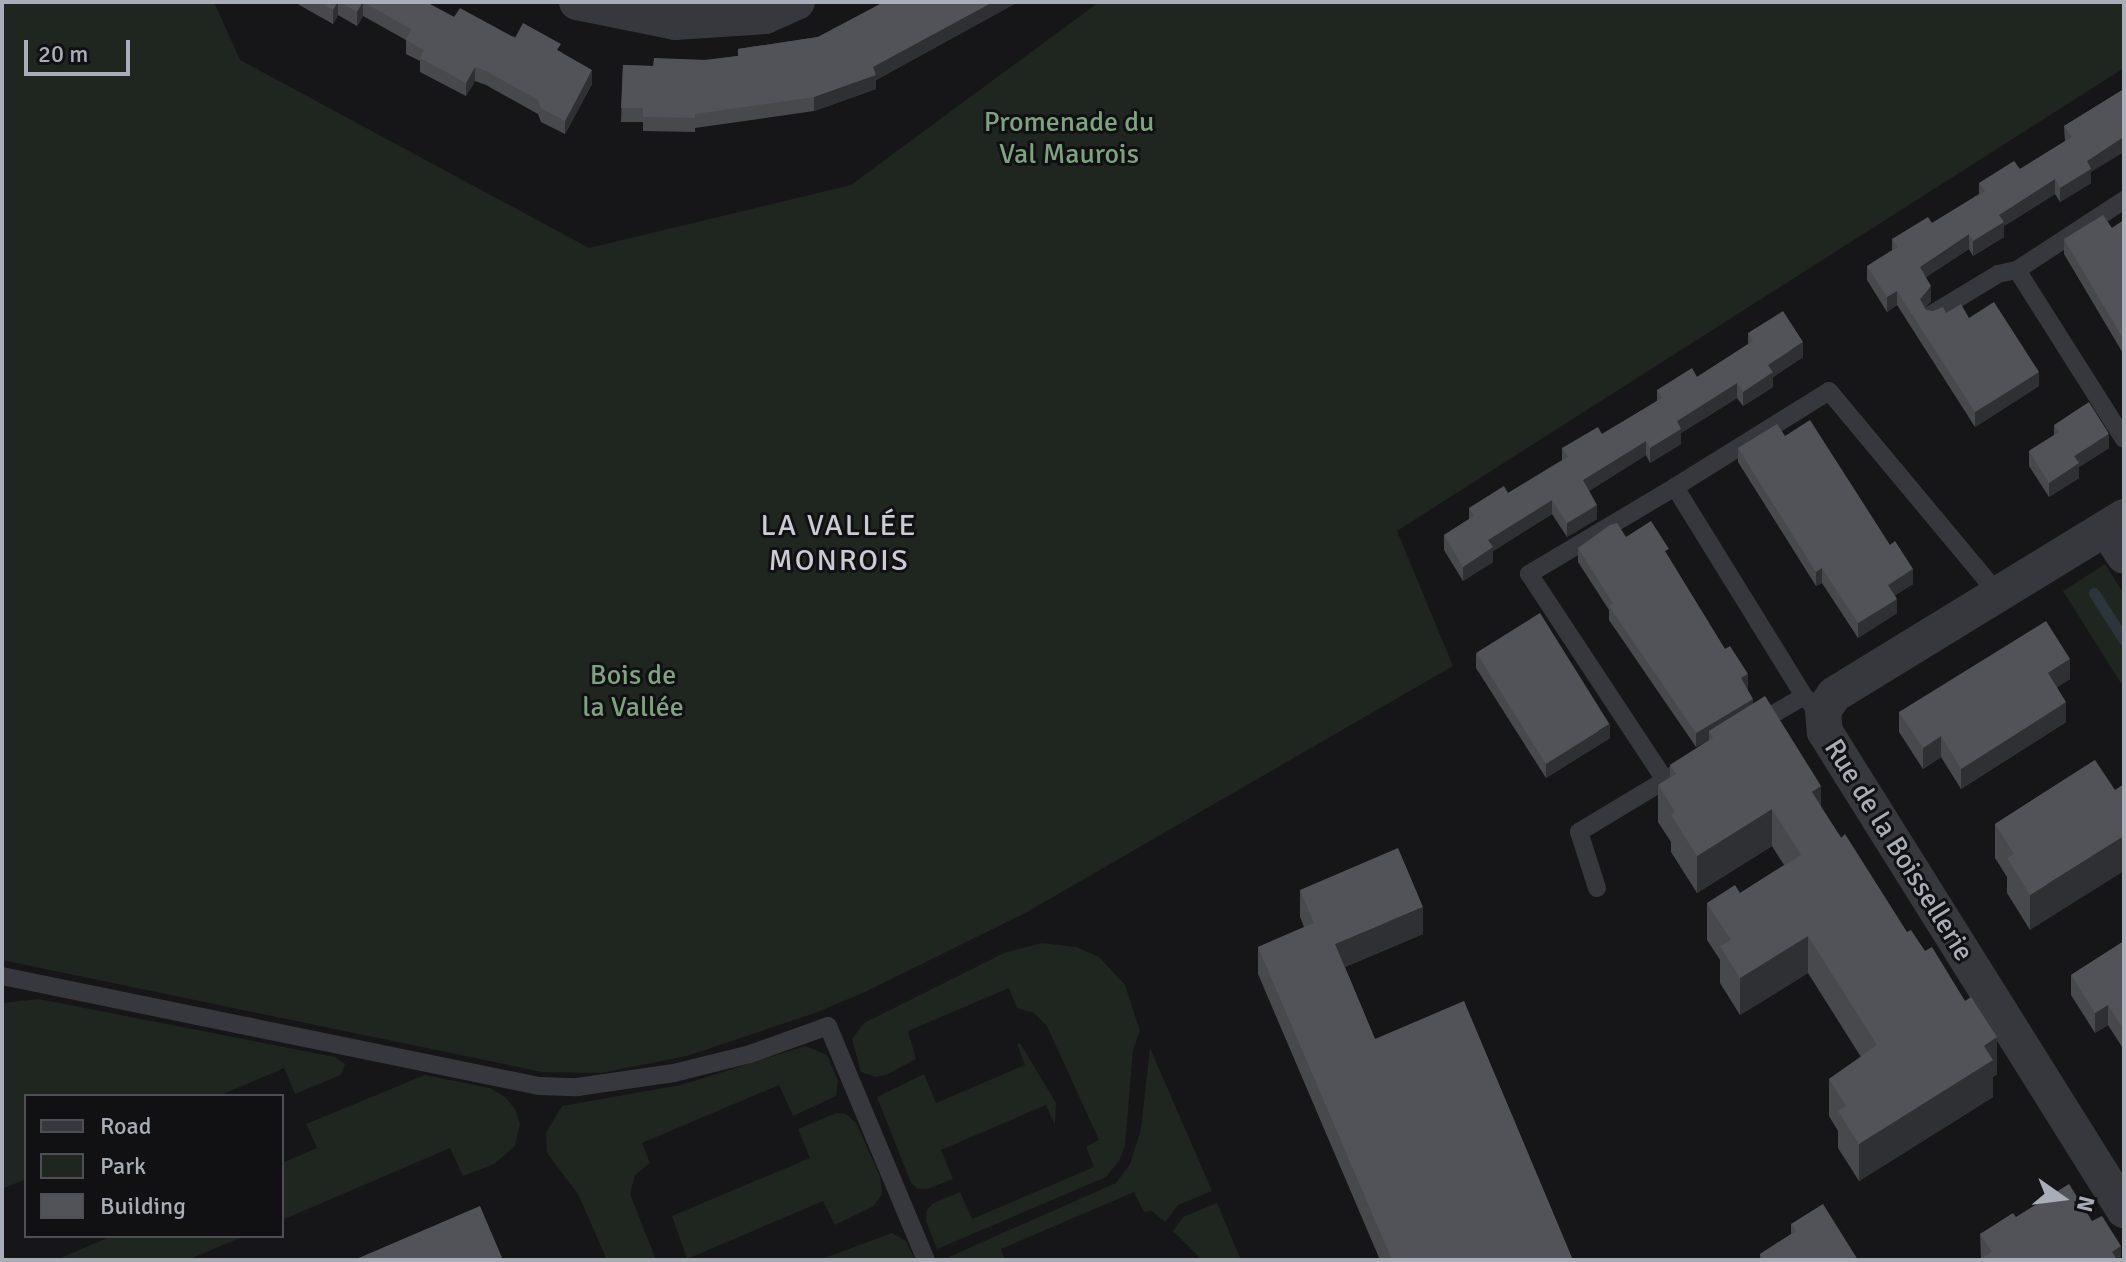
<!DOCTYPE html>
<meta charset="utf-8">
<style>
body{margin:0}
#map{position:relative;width:2126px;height:1262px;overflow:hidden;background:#161618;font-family:Signika,sans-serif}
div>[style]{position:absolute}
.green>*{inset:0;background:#1e261f}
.stream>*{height:11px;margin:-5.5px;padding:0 5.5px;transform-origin:5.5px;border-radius:5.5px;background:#2c353c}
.lane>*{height:18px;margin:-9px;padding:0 9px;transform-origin:9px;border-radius:9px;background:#37383d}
.street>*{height:36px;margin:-18px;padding:0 18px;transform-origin:18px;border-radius:18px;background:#37383d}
.wall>*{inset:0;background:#47494d}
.shaded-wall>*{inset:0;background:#2f3033}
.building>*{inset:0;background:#525359;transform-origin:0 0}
span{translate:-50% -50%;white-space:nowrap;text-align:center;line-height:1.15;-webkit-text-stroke:6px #111113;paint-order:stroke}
.park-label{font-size:28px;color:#7fa381}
.street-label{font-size:28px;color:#a8adb8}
.neighbourhood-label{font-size:30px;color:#c9ccd4;letter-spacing:2px}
.frame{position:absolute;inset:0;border:4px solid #a8adb8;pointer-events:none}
.legend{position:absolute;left:24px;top:1094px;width:260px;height:144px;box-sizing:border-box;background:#111113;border:2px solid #4d4f55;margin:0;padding:10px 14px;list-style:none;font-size:24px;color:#a8adb8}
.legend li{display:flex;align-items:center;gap:16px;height:40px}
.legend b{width:40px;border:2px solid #4d4f55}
.north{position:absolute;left:2022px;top:1158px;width:80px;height:80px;-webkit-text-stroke:6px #111113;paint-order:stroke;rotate:104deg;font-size:22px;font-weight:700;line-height:32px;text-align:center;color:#a8adb8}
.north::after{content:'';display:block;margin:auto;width:28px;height:36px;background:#a8adb8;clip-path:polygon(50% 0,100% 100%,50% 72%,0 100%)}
.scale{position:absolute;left:24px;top:40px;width:106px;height:36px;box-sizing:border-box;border:4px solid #a8adb8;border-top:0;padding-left:10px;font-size:24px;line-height:28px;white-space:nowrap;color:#a8adb8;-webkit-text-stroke:6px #111113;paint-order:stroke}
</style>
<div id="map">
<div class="green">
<div style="clip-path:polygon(2px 2px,214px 2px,240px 60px,589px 248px,851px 185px,1099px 2px,2124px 2px,2124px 68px,1397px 531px,1453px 666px,1027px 912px,865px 992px,815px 1013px,687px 1056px,601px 1073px,542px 1072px,2px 960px)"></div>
<div style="clip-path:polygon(2105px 564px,2124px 594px,2124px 688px,2063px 591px)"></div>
<div style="clip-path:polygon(1042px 943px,1076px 947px,1099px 957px,1125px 985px,1140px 1031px,1133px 1050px,1125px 1146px,1119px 1161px,1106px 1177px,937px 1249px,926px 1221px,927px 1210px,932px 1204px,960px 1192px,972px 1219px,1094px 1167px,1086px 1147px,1099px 1140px,1047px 1026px,1034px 1013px,1017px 1008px,1009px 988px,908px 1031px,916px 1059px,888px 1074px,876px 1077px,861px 1072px,852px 1039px,864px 1023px,1004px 953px)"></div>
<div style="clip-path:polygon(39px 999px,335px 1057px,345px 1064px,341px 1075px,295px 1094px,284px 1068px,219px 1096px,26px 1096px,26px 1179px,2px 1189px,2px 1003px)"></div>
<div style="clip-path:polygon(1020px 1043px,1056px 1103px,1055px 1125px,1046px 1105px,941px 1150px,953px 1179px,927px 1189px,918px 1189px,911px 1183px,877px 1097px,924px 1074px,936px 1103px,1025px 1065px,1017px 1044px)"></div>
<div style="clip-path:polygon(805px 1046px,827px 1055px,838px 1081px,836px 1096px,793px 1116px,779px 1085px,642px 1143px,650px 1163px,635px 1175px,630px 1194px,656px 1260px,607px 1260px,578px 1194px,547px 1153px,546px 1133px,562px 1106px,681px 1085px)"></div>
<div style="clip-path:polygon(1150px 1048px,1212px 1191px,1178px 1205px,1165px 1222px,1152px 1211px,1144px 1212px,1134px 1192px,1001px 1249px,1005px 1260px,942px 1260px,1116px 1183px,1130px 1164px,1141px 1129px)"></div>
<div style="clip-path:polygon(425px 1075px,490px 1088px,505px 1097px,515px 1109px,520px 1124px,515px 1146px,494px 1164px,463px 1176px,450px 1148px,282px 1220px,282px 1163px,317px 1148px,306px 1124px)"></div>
<div style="clip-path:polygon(836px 1113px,846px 1114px,856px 1123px,880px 1176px,882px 1194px,874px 1206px,835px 1225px,823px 1201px,687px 1259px,672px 1216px,810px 1158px,798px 1129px)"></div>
<div style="clip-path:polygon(1217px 1203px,1241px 1260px,1202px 1260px,1173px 1231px,1183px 1217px)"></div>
<div style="clip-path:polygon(892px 1233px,906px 1241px,915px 1260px,819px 1260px)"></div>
<div style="clip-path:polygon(112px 1236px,244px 1236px,188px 1260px,56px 1260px)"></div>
</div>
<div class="stream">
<div style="left:2094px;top:593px;width:56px;rotate:57.4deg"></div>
</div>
<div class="lane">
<div style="left:2017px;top:270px;width:200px;rotate:57.7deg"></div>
<div style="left:1932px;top:314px;width:77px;rotate:-31.2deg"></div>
<div style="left:1998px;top:274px;width:19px;rotate:-12deg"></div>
<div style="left:2017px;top:270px;width:128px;rotate:-33.2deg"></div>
<div style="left:1823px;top:711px;width:13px;rotate:-151deg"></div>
<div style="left:1812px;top:705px;width:12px;rotate:-132deg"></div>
<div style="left:1804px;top:696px;width:246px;rotate:-121.7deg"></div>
<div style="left:1675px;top:487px;width:181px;rotate:-31.9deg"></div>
<div style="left:1829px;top:391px;width:264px;rotate:50.2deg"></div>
<div style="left:1755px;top:725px;width:57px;rotate:-30.6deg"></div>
<div style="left:1665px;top:780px;width:247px;rotate:-123.4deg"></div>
<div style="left:1529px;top:574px;width:170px;rotate:-30.8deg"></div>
<div style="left:1597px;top:888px;width:59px;rotate:-107.8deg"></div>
<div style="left:1579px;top:832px;width:112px;rotate:-31.1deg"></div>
<div style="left:2px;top:976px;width:548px;rotate:11.58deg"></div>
<div style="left:539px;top:1086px;width:38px;rotate:2deg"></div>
<div style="left:577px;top:1087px;width:98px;rotate:-8.2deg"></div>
<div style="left:674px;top:1073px;width:78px;rotate:-14deg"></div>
<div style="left:750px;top:1054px;width:83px;rotate:-19.7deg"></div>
<div style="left:828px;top:1026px;width:254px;rotate:67.3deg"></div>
</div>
<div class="street">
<div style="left:577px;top:2px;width:100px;rotate:11.5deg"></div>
<div style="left:675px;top:22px;width:90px;rotate:-3.8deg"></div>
<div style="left:765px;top:16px;width:35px;rotate:-24deg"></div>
<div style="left:2124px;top:517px;width:340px;rotate:148.5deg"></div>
<div style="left:1834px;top:695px;width:19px;rotate:125deg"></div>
<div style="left:1823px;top:711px;width:21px;rotate:85deg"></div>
<div style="left:1825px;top:732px;width:564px;rotate:57.97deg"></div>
<div style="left:2106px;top:528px;width:33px;rotate:57deg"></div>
</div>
<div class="wall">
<div style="clip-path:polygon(294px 2px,426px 2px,454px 17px,561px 52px,592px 84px,565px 134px,541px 122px,538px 114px,486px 85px,475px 81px,466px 96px,420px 72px,420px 61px,406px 54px,406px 40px,363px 16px,357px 26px,338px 15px,333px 24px)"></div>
<div style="clip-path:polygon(884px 2px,1018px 2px,876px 80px,876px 89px,814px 111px,695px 128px,695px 132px,643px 131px,643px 122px,621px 122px,623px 65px,653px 66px,738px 56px,738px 49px,818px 37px)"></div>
<div style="clip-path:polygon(2124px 89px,2091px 172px,2091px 183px,2060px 202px,2055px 194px,2004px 226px,2004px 237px,1973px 256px,1969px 249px,1926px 277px,1931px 301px,1925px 308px,1926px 310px,1969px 318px,2039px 386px,1975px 427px,1897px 305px,1887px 312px,1867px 280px,1867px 266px,1892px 250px,1892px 239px,1932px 223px,1979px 194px,1979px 183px,2020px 169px,2065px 141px,2064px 126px)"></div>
<div style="clip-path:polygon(2124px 220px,2124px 355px,2064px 254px,2064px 239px,2112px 228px)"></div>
<div style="clip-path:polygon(1748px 333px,1803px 357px,1773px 377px,1773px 387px,1743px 406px,1737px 398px,1681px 433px,1681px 444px,1650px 463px,1646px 455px,1589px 491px,1597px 519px,1567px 537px,1552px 514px,1493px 551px,1493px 562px,1463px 581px,1444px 550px,1444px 535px,1469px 519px,1469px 508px,1508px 493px,1562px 460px,1562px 448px,1602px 434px,1657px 401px,1657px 390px,1697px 377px,1748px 344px)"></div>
<div style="clip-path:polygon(2054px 425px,2109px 448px,2079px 467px,2079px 478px,2049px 497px,2029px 466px,2029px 451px,2054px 435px)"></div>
<div style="clip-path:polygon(1785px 436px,1913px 584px,1895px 595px,1897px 613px,1858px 638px,1822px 583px,1816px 586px,1738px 462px,1738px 448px)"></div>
<div style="clip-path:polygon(1626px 537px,1669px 558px,1748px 688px,1747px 689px,1753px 704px,1997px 1074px,1993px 1077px,1993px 1097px,1859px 1181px,1838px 1148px,1838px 1131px,1829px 1116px,1829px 1079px,1861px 1057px,1808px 973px,1740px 1015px,1720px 983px,1720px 960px,1707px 940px,1707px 903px,1740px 893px,1784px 865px,1772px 846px,1697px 893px,1671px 852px,1671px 842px,1658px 822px,1658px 785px,1670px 777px,1670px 765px,1709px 740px,1696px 747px,1609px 620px,1609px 610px,1578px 562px,1578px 548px)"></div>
<div style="clip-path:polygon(1476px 653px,1610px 738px,1546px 778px,1476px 668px)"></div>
<div style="clip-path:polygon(2070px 679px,2057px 687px,2066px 722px,1961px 789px,1941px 757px,1923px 769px,1899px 732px,1899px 712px)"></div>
<div style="clip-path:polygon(2095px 760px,2030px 930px,2007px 893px,2007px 877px,1995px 858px,1995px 824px)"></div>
<div style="clip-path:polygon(1300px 890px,1423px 934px,1345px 967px,1375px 1039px,1573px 1260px,1380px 1260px,1258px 974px,1258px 947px,1304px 927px,1300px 917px)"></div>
<div style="clip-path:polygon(2124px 941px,2124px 1050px,2108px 1025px,2095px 1033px,2071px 995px,2071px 975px)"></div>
<div style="clip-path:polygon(2016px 1217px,2092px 1221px,2121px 1260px,1981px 1259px,1980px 1234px)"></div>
<div style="clip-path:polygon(1791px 1224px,1858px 1260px,1760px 1260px,1760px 1254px,1791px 1234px)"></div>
</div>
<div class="shaded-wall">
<div style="clip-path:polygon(338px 2px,338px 15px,333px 24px,333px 10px)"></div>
<div style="clip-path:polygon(363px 2px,363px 16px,357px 26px,357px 12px)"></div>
<div style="clip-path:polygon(993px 2px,1018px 2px,876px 80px,876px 89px,814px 111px,814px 97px)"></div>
<div style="clip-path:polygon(475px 67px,475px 81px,466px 96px,466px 83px)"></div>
<div style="clip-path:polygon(592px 70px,592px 84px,565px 134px,565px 121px)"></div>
<div style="clip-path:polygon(2124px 137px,2124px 152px,2091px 172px,2091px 183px,2060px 202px,2060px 188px,2087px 161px)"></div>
<div style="clip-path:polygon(2055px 179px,2055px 194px,2004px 226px,2004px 237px,1973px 256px,1973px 241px,1999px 215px)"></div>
<div style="clip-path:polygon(1969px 234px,1969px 249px,1920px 281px,1920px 267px)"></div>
<div style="clip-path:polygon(1931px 286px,1931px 301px,1920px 313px,1920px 299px)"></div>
<div style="clip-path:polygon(1897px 291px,1897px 305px,1887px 312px,1887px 297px)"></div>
<div style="clip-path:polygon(1803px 342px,1803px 357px,1773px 377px,1773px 387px,1743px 406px,1743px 392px,1768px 365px)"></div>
<div style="clip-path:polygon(2039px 372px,2039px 386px,1975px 427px,1975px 412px)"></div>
<div style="clip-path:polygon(1737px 383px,1737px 398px,1681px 433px,1681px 444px,1650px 463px,1650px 448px,1677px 421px)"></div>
<div style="clip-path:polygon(2109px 434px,2109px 448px,2079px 467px,2079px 478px,2049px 497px,2049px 483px,2074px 456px)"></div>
<div style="clip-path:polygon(1646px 441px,1646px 455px,1583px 495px,1583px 480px)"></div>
<div style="clip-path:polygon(1552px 500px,1552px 514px,1493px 551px,1493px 562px,1463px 581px,1463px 567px,1488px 540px)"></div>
<div style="clip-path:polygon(1597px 505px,1597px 519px,1567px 537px,1567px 523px)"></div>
<div style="clip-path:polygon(1822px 568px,1822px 583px,1816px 586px,1816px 572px)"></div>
<div style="clip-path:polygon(1913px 569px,1913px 584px,1888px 600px,1888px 585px)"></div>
<div style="clip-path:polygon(1897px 599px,1897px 613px,1858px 638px,1858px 623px)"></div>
<div style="clip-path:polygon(2070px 659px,2070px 679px,2048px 693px,2048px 673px)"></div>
<div style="clip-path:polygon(1748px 674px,1748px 688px,1741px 693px,1741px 678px)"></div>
<div style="clip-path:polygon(1753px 699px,1753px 713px,1709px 731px,1709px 740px,1696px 747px,1696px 733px)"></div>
<div style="clip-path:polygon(2066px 702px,2066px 722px,1961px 789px,1961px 769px)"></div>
<div style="clip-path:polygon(1610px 724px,1610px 738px,1546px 778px,1546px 764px)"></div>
<div style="clip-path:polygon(1941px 736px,1941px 757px,1923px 769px,1923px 748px)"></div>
<div style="clip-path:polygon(1821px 786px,1821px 822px,1812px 792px)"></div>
<div style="clip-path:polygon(1772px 809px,1772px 846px,1697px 893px,1697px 856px)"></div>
<div style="clip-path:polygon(2124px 836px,2124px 871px,2030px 930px,2030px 895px)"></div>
<div style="clip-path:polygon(1423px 907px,1423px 934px,1335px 971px,1335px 944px)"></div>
<div style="clip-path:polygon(1808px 936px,1808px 973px,1740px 1015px,1740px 978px)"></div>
<div style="clip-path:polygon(2108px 1005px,2108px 1025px,2095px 1033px,2095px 1013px)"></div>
<div style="clip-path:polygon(1997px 1037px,1997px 1074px,1993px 1077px,1993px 1097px,1859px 1181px,1859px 1144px,1984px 1046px)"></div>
<div style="clip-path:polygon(2121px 1246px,2121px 1260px,2112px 1260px,2112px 1252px)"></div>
</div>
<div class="building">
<div style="clip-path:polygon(319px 2px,337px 2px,333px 10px)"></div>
<div style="clip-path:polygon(340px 2px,362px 2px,357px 12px)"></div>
<div style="clip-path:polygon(363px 2px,426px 2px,454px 17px,460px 8px,515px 38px,523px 23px,561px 44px,557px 50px,592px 70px,565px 121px,541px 108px,538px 100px,486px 71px,475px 67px,466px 83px,420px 58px,424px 50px,406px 40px,411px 29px)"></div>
<div style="clip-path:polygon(884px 2px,993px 2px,873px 67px,876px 75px,814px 97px,695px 114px,695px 118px,643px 117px,643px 108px,621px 108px,623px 65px,653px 66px,654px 58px,707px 60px,738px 56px,738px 49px,818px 37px)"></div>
<div style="clip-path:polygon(2124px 89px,2124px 137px,2087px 161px,2091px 169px,2060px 188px,2055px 179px,1999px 215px,2004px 222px,1973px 241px,1969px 234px,1920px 267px,1931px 286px,1920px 299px,1926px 310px,1933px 311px,1943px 307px,1946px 313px,1961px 304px,1969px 318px,1994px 302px,2039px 372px,1975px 412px,1897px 291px,1887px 297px,1867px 266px,1898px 247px,1892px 239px,1928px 217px,1932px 223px,1985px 191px,1979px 183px,2014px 161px,2020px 169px,2072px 137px,2064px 126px)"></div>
<div style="clip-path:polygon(2103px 215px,2112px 228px,2124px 220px,2124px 340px,2064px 239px)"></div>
<div style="clip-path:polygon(1783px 311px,1803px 342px,1768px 365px,1773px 372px,1743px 392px,1737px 383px,1677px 421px,1681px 429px,1650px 448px,1646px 441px,1583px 480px,1597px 505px,1567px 523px,1552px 500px,1488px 540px,1493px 547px,1463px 567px,1444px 535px,1474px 516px,1469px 508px,1504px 486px,1508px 493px,1568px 457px,1562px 448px,1598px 427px,1602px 434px,1662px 398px,1657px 390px,1692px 368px,1697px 377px,1753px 341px,1748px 333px)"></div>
<div style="clip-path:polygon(2089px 402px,2109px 434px,2074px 456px,2079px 463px,2049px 483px,2029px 451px,2059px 432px,2054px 425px)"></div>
<div style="clip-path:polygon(1810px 420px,1890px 545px,1895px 541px,1913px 569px,1888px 585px,1897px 599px,1858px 623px,1822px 568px,1816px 572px,1738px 448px,1777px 424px,1785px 436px)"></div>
<div style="clip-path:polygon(1651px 521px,1669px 549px,1665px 551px,1725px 649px,1730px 646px,1748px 674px,1741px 678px,1753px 699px,1696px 733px,1609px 606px,1613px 603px,1578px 548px,1610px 525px,1617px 523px,1626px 537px)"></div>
<div style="left:1540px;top:613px;width:131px;height:75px;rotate:58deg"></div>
<div style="clip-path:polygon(2046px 621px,2070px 659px,2048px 673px,2066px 702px,1961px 769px,1941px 736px,1923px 748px,1899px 712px)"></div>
<div style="clip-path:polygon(1765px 696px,1821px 786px,1812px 792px,1841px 838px,1845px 834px,1907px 932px,1911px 930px,1925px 951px,1932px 947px,1965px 1001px,1971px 997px,1997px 1037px,1984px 1046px,1993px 1060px,1859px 1144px,1838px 1111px,1846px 1106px,1829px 1079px,1877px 1045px,1808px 936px,1740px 978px,1720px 946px,1731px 940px,1707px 903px,1735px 885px,1740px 893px,1801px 855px,1772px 809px,1697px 856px,1671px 815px,1675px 812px,1658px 785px,1676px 774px,1670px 765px,1713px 738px,1709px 731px)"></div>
<div style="clip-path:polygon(2095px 760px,2115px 790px,2124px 784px,2124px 836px,2030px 895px,2007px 858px,2014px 854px,1995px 824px)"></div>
<div style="clip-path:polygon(1398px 848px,1423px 907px,1335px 944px,1375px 1039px,1464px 1001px,1573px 1260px,1392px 1260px,1258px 947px,1314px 923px,1300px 890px)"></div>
<div style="clip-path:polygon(2124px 941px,2124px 1030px,2108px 1005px,2095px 1013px,2071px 975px)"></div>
<div style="clip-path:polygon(2069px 1184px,2092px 1221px,2102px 1216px,2121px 1246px,2112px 1252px,2117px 1260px,1979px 1260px,1992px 1252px,1980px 1234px,2013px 1213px,2016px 1217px)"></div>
<div style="clip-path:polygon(1823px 1204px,1858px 1260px,1763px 1260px,1760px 1254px,1796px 1231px,1791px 1224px)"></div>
<div style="clip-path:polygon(480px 1206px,503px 1260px,354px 1260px)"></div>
</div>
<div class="park-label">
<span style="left:1069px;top:138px">Promenade du<br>Val Maurois</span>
<span style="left:633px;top:691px">Bois de<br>la Vallée</span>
</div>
<div class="street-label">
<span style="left:1899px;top:850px;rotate:58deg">Rue de la Boissellerie</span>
</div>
<div class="neighbourhood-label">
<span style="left:839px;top:543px">LA VALLÉE<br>MONROIS</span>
</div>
<div class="frame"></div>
<ul class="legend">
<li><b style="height:10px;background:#37383d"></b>Road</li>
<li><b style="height:22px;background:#1e261f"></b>Park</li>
<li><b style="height:22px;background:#525359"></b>Building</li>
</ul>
<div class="north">N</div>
<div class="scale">20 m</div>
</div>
